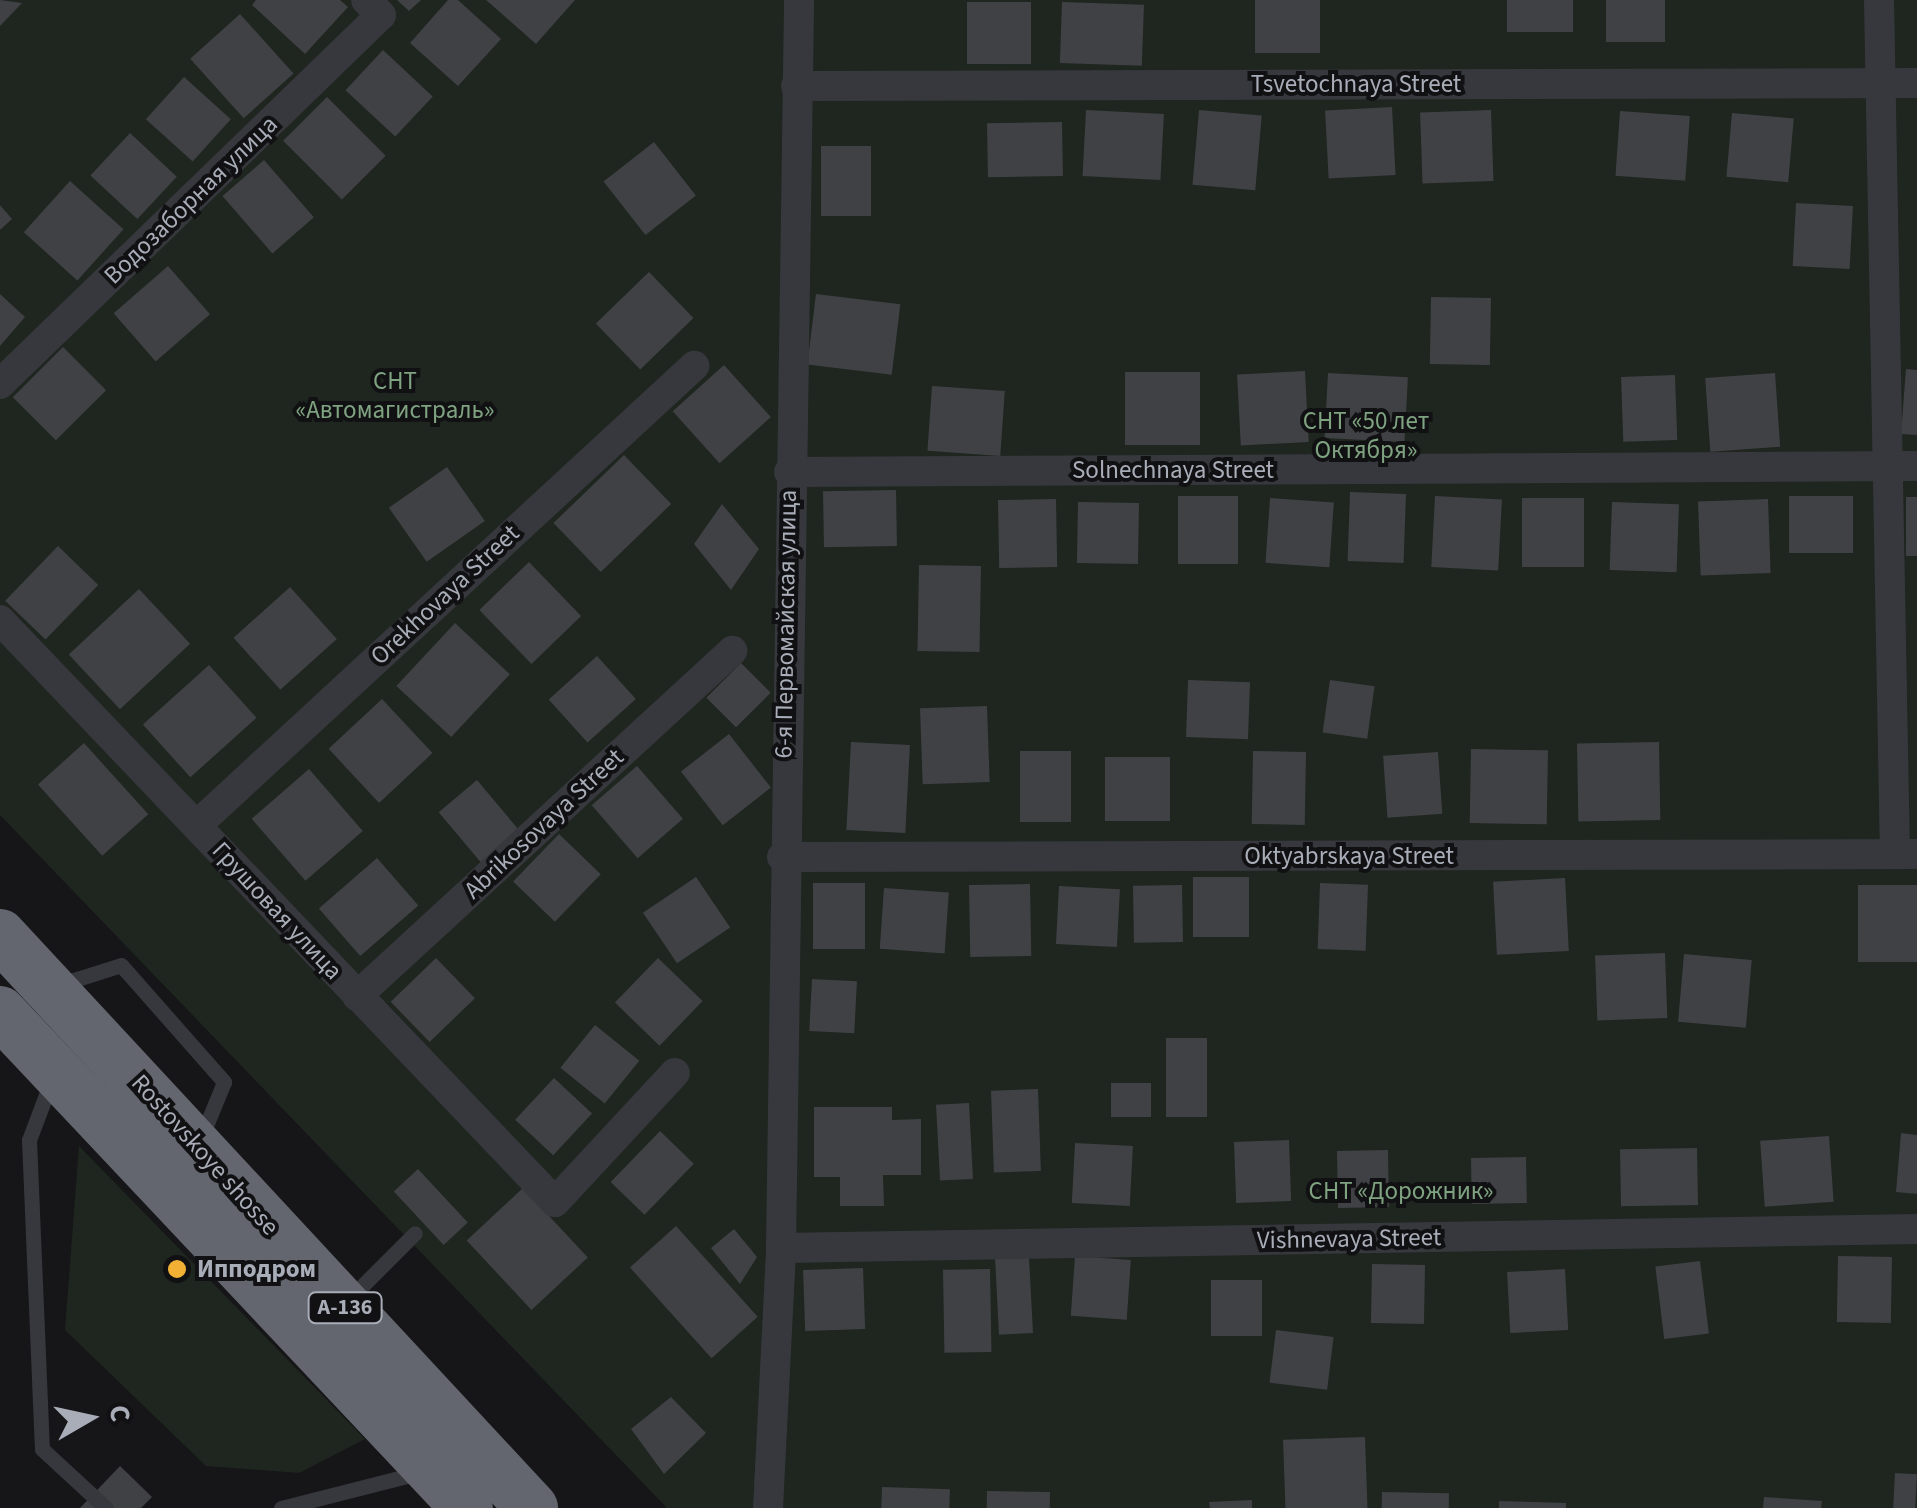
<!DOCTYPE html>
<meta charset="utf-8">
<style>
body{margin:0}
#map{position:relative;width:1917px;height:1508px;overflow:hidden;background:#161618;font-family:"Source Sans 3",sans-serif}
div>[style]{position:absolute}
.green>*{inset:0;background:#1e261f}
.building>*{inset:0;background:#404145;transform-origin:0 0}
.lane>*{height:15px;margin:-7.5px;padding:0 7.5px;transform-origin:7.5px;border-radius:7.5px;background:#37383d}
.street>*{height:30px;margin:-15px;padding:0 15px;transform-origin:15px;border-radius:15px;background:#37383d}
.highway>*{height:52px;margin:-26px;padding:0 26px;transform-origin:26px;border-radius:26px;background:#63666e}
.dots>*{width:28px;height:28px;translate:-50% -50%;box-sizing:border-box;border:5px solid #111113;border-radius:50%}
span{translate:-50% -50%;white-space:nowrap;text-align:center;line-height:1.15;-webkit-text-stroke:8px #111113;paint-order:stroke}
.shield-label span{padding:2px 8px;background:#111113;border:2px solid;border-radius:8px;-webkit-text-stroke-width:0}
.shield-label{font-size:22px;color:#a8adb8;font-weight:700}
.street-label{font-size:25px;color:#a8adb8}
.park-label{font-size:25px;color:#7fa381}
.poi-label{font-size:25px;color:#a8adb8;font-weight:700}
.left{translate:0 -50%;text-align:left}
.north{position:absolute;left:40px;top:1368px;width:100px;height:100px;-webkit-text-stroke:8px #111113;paint-order:stroke;rotate:81deg;font-size:28px;font-weight:700;line-height:40px;text-align:center;color:#a8adb8}
.north::after{content:'';display:block;margin:auto;width:35px;height:45px;background:#a8adb8;clip-path:polygon(50% 0,100% 100%,50% 72%,0 100%)}
</style>
<div id="map">
<div class="green">
<div style="clip-path:polygon(0 0,1917px 0,1917px 1508px,667px 1508px,0 815px)"></div>
<div style="clip-path:polygon(79px 1146px,365px 1439px,299px 1473px,206px 1466px,65px 1330px)"></div>
</div>
<div class="building">
<div style="clip-path:polygon(0 0,22px 3px,0 26px)"></div>
<div style="clip-path:polygon(256px 0,340px 0,348px 7px,305px 54px,252px 5px)"></div>
<div style="clip-path:polygon(397px 0,421px 0,409px 11px)"></div>
<div style="clip-path:polygon(448px 0,458px 0,501px 39px,458px 86px,410px 43px)"></div>
<div style="clip-path:polygon(486px 0,575px 0,536px 44px)"></div>
<div style="left:1255px;top:0;width:65px;height:53px"></div>
<div style="left:1507px;top:0;width:66px;height:32px"></div>
<div style="left:1606px;top:0;width:59px;height:42px"></div>
<div style="left:967px;top:2px;width:64px;height:62px"></div>
<div style="left:1062px;top:2px;width:82px;height:61px;rotate:2deg"></div>
<div style="left:240px;top:14px;width:80px;height:67px;rotate:48deg"></div>
<div style="left:383px;top:50px;width:68px;height:55px;rotate:43deg"></div>
<div style="left:184px;top:77px;width:63px;height:57px;rotate:42deg"></div>
<div style="left:327px;top:97px;width:83px;height:62px;rotate:45deg"></div>
<div style="left:1392px;top:107px;width:68px;height:67px;rotate:87deg"></div>
<div style="left:1086px;top:110px;width:78px;height:66px;rotate:3deg"></div>
<div style="left:1199px;top:110px;width:63px;height:75px;rotate:5deg"></div>
<div style="left:1491px;top:110px;width:71px;height:71px;rotate:88deg"></div>
<div style="left:1620px;top:111px;width:70px;height:65px;rotate:4deg"></div>
<div style="left:1732px;top:113px;width:62px;height:64px;rotate:5deg"></div>
<div style="left:1062px;top:122px;width:54px;height:75px;rotate:89deg"></div>
<div style="left:130px;top:133px;width:64px;height:58px;rotate:43deg"></div>
<div style="left:654px;top:142px;width:68px;height:64px;rotate:52deg"></div>
<div style="left:821px;top:146px;width:50px;height:70px"></div>
<div style="left:264px;top:160px;width:76px;height:55px;rotate:49deg"></div>
<div style="left:70px;top:181px;width:72px;height:69px;rotate:42deg"></div>
<div style="left:1796px;top:203px;width:57px;height:63px;rotate:3deg"></div>
<div style="clip-path:polygon(0 205px,12px 219px,0 230px)"></div>
<div style="left:168px;top:266px;width:64px;height:72px;rotate:49deg"></div>
<div style="left:649px;top:272px;width:64px;height:74px;rotate:46deg"></div>
<div style="clip-path:polygon(0 294px,25px 317px,0 346px)"></div>
<div style="left:816px;top:294px;width:85px;height:71px;rotate:7deg"></div>
<div style="left:1431px;top:297px;width:60px;height:67px;rotate:1deg"></div>
<div style="left:63px;top:347px;width:61px;height:71px;rotate:45deg"></div>
<div style="left:724px;top:365px;width:70px;height:69px;rotate:48deg"></div>
<div style="clip-path:polygon(1906px 369px,1917px 370px,1917px 435px,1901px 434px)"></div>
<div style="left:1305px;top:371px;width:71px;height:68px;rotate:87deg"></div>
<div style="left:1125px;top:372px;width:75px;height:73px"></div>
<div style="left:1328px;top:373px;width:80px;height:65px;rotate:3deg"></div>
<div style="left:1775px;top:373px;width:74px;height:70px;rotate:86deg"></div>
<div style="left:1675px;top:375px;width:65px;height:54px;rotate:88deg"></div>
<div style="left:932px;top:386px;width:73px;height:65px;rotate:4deg"></div>
<div style="left:624px;top:455px;width:68px;height:98px;rotate:46deg"></div>
<div style="left:447px;top:467px;width:66px;height:71px;rotate:55deg"></div>
<div style="left:896px;top:490px;width:56px;height:73px;rotate:89deg"></div>
<div style="left:1350px;top:492px;width:56px;height:69px;rotate:2deg"></div>
<div style="left:1238px;top:496px;width:68px;height:60px;rotate:90deg"></div>
<div style="left:1435px;top:496px;width:67px;height:71px;rotate:3deg"></div>
<div style="left:1789px;top:496px;width:64px;height:57px"></div>
<div style="left:1906px;top:497px;width:11px;height:59px"></div>
<div style="left:1270px;top:498px;width:64px;height:65px;rotate:4deg"></div>
<div style="left:1522px;top:498px;width:62px;height:69px"></div>
<div style="left:1056px;top:499px;width:68px;height:58px;rotate:89deg"></div>
<div style="left:1768px;top:499px;width:74px;height:70px;rotate:88deg"></div>
<div style="left:1078px;top:502px;width:61px;height:61px;rotate:1deg"></div>
<div style="left:1612px;top:502px;width:67px;height:68px;rotate:2deg"></div>
<div style="clip-path:polygon(722px 504px,759px 549px,731px 590px,694px 544px)"></div>
<div style="left:58px;top:546px;width:56px;height:76px;rotate:44deg"></div>
<div style="left:529px;top:562px;width:75px;height:69px;rotate:46deg"></div>
<div style="left:919px;top:565px;width:62px;height:86px;rotate:1deg"></div>
<div style="left:290px;top:587px;width:70px;height:76px;rotate:48deg"></div>
<div style="left:139px;top:589px;width:75px;height:96px;rotate:47deg"></div>
<div style="left:455px;top:623px;width:75px;height:86px;rotate:43deg"></div>
<div style="left:597px;top:656px;width:58px;height:65px;rotate:48deg"></div>
<div style="left:741px;top:663px;width:42px;height:49px;rotate:45deg"></div>
<div style="left:209px;top:665px;width:71px;height:89px;rotate:48deg"></div>
<div style="left:1188px;top:680px;width:62px;height:57px;rotate:2deg"></div>
<div style="left:1330px;top:680px;width:45px;height:53px;rotate:8deg"></div>
<div style="left:382px;top:699px;width:74px;height:73px;rotate:47deg"></div>
<div style="left:987px;top:706px;width:76px;height:67px;rotate:88deg"></div>
<div style="left:729px;top:734px;width:68px;height:61px;rotate:52deg"></div>
<div style="left:851px;top:742px;width:59px;height:88px;rotate:3deg"></div>
<div style="left:1659px;top:742px;width:78px;height:82px;rotate:89deg"></div>
<div style="left:84px;top:743px;width:96px;height:62px;rotate:48deg"></div>
<div style="left:1471px;top:749px;width:77px;height:74px;rotate:1deg"></div>
<div style="left:1020px;top:751px;width:51px;height:71px"></div>
<div style="left:1253px;top:751px;width:53px;height:73px;rotate:1deg"></div>
<div style="left:1438px;top:752px;width:62px;height:55px;rotate:86deg"></div>
<div style="left:1170px;top:757px;width:64px;height:65px;rotate:90deg"></div>
<div style="left:637px;top:766px;width:70px;height:60px;rotate:49deg"></div>
<div style="left:309px;top:769px;width:82px;height:76px;rotate:49deg"></div>
<div style="left:477px;top:780px;width:71px;height:50px;rotate:50deg"></div>
<div style="left:559px;top:834px;width:58px;height:66px;rotate:44deg"></div>
<div style="left:377px;top:858px;width:63px;height:77px;rotate:49deg"></div>
<div style="left:696px;top:877px;width:61px;height:64px;rotate:56deg"></div>
<div style="left:1193px;top:877px;width:56px;height:60px"></div>
<div style="left:1565px;top:878px;width:73px;height:72px;rotate:87deg"></div>
<div style="left:865px;top:883px;width:66px;height:52px;rotate:90deg"></div>
<div style="left:1320px;top:883px;width:48px;height:66px;rotate:2deg"></div>
<div style="left:1030px;top:884px;width:72px;height:61px;rotate:89deg"></div>
<div style="left:1182px;top:885px;width:57px;height:49px;rotate:89deg"></div>
<div style="left:1917px;top:885px;width:77px;height:59px;rotate:90deg"></div>
<div style="left:1059px;top:886px;width:61px;height:58px;rotate:3deg"></div>
<div style="left:884px;top:888px;width:65px;height:61px;rotate:4deg"></div>
<div style="left:1665px;top:953px;width:65px;height:70px;rotate:88deg"></div>
<div style="left:1684px;top:954px;width:68px;height:68px;rotate:5deg"></div>
<div style="left:436px;top:958px;width:56px;height:63px;rotate:46deg"></div>
<div style="left:658px;top:958px;width:62px;height:62px;rotate:44deg"></div>
<div style="left:812px;top:979px;width:45px;height:52px;rotate:3deg"></div>
<div style="left:595px;top:1025px;width:57px;height:55px;rotate:39deg"></div>
<div style="left:1166px;top:1038px;width:41px;height:79px"></div>
<div style="left:554px;top:1078px;width:52px;height:57px;rotate:43deg"></div>
<div style="left:1111px;top:1083px;width:40px;height:34px"></div>
<div style="left:1038px;top:1089px;width:82px;height:47px;rotate:88deg"></div>
<div style="left:969px;top:1103px;width:76px;height:33px;rotate:87deg"></div>
<div style="clip-path:polygon(814px 1107px,892px 1107px,892px 1120px,921px 1119px,921px 1175px,883px 1175px,884px 1206px,840px 1206px,840px 1177px,814px 1177px)"></div>
<div style="left:660px;top:1131px;width:47px;height:71px;rotate:44deg"></div>
<div style="clip-path:polygon(1901px 1133px,1917px 1135px,1917px 1194px,1896px 1192px)"></div>
<div style="left:1829px;top:1136px;width:66px;height:69px;rotate:86deg"></div>
<div style="left:1289px;top:1140px;width:61px;height:55px;rotate:88deg"></div>
<div style="left:1075px;top:1143px;width:58px;height:60px;rotate:3deg"></div>
<div style="left:1697px;top:1148px;width:57px;height:77px;rotate:89deg"></div>
<div style="left:1388px;top:1150px;width:57px;height:51px;rotate:89deg"></div>
<div style="left:1526px;top:1157px;width:46px;height:55px;rotate:89deg"></div>
<div style="left:418px;top:1169px;width:73px;height:33px;rotate:47deg"></div>
<div style="left:523px;top:1188px;width:95px;height:77px;rotate:47deg"></div>
<div style="left:676px;top:1226px;width:122px;height:62px;rotate:48deg"></div>
<div style="clip-path:polygon(734px 1229px,757px 1257px,740px 1284px,711px 1248px)"></div>
<div style="left:1075px;top:1256px;width:56px;height:60px;rotate:4deg"></div>
<div style="left:1838px;top:1256px;width:54px;height:66px;rotate:1deg"></div>
<div style="left:1029px;top:1257px;width:76px;height:34px;rotate:87deg"></div>
<div style="left:1700px;top:1261px;width:73px;height:45px;rotate:83deg"></div>
<div style="left:1372px;top:1264px;width:53px;height:59px;rotate:1deg"></div>
<div style="left:863px;top:1268px;width:61px;height:60px;rotate:88deg"></div>
<div style="left:990px;top:1269px;width:83px;height:47px;rotate:89deg"></div>
<div style="left:1565px;top:1269px;width:61px;height:58px;rotate:87deg"></div>
<div style="left:1262px;top:1280px;width:56px;height:51px;rotate:90deg"></div>
<div style="left:1276px;top:1330px;width:58px;height:53px;rotate:7deg"></div>
<div style="clip-path:polygon(671px 1397px,706px 1433px,664px 1474px,631px 1429px)"></div>
<div style="left:1365px;top:1437px;width:71px;height:82px;rotate:88deg"></div>
<div style="clip-path:polygon(120px 1466px,152px 1497px,141px 1508px,80px 1508px)"></div>
<div style="left:1895px;top:1473px;width:22px;height:35px;rotate:3deg"></div>
<div style="left:882px;top:1487px;width:68px;height:21px;rotate:2deg"></div>
<div style="left:987px;top:1491px;width:63px;height:17px;rotate:1deg"></div>
<div style="left:1382px;top:1492px;width:67px;height:16px;rotate:1deg"></div>
<div style="clip-path:polygon(1764px 1497px,1822px 1501px,1821px 1508px,1763px 1508px)"></div>
<div style="clip-path:polygon(1252px 1500px,1252px 1508px,1210px 1508px,1209px 1502px)"></div>
<div style="clip-path:polygon(1499px 1501px,1566px 1503px,1566px 1508px,1499px 1508px)"></div>
</div>
<div class="lane">
<div style="left:58px;top:985px;width:66px;rotate:-17.6deg"></div>
<div style="left:121px;top:965px;width:156px;rotate:48.6deg"></div>
<div style="left:224px;top:1082px;width:61px;rotate:112.3deg"></div>
<div style="left:52px;top:1079px;width:65px;rotate:110.7deg"></div>
<div style="left:29px;top:1140px;width:309px;rotate:87.6deg"></div>
<div style="left:42px;top:1449px;width:87px;rotate:42.7deg"></div>
<div style="left:349px;top:1299px;width:93px;rotate:-45deg"></div>
<div style="left:281px;top:1508px;width:141px;rotate:-14.3deg"></div>
</div>
<div class="street">
<div style="left:1879px;top:0;width:854px;rotate:88.93deg"></div>
<div style="left:796px;top:86px;width:1121px;rotate:-0.15deg"></div>
<div style="left:0;top:384px;width:530px;rotate:-44.08deg"></div>
<div style="left:381px;top:15px;width:21px;rotate:-135deg"></div>
<div style="left:789px;top:472px;width:1128px;rotate:-0.3deg"></div>
<div style="left:0;top:620px;width:804px;rotate:46.36deg"></div>
<div style="left:555px;top:1202px;width:176px;rotate:-47.1deg"></div>
<div style="left:197px;top:825px;width:677px;rotate:-42.72deg"></div>
<div style="left:782px;top:857px;width:1135px;rotate:-0.15deg"></div>
<div style="left:357px;top:996px;width:510px;rotate:-42.61deg"></div>
<div style="left:781px;top:1248px;width:1136px;rotate:-0.96deg"></div>
<div style="left:768px;top:1508px;width:260px;rotate:-87.1deg"></div>
<div style="left:781px;top:1248px;width:1248px;rotate:-89.17deg"></div>
</div>
<div class="highway">
<div style="left:0;top:935px;width:782px;rotate:47.12deg"></div>
<div style="left:0;top:1012px;width:681px;rotate:46.72deg"></div>
</div>
<div class="dots">
<div style="left:177px;top:1269px;background:#f2b134"></div>
</div>
<div class="shield-label">
<span style="left:345px;top:1308px">А-136</span>
</div>
<div class="street-label">
<span style="left:1356px;top:84px">Tsvetochnaya Street</span>
<span style="left:191px;top:200px;rotate:-44deg">Водозаборная улица</span>
<span style="left:1173px;top:470px">Solnechnaya Street</span>
<span style="left:445px;top:595px;rotate:-43deg">Orekhovaya Street</span>
<span style="left:786px;top:624px;rotate:-89deg">6-я Первомайская улица</span>
<span style="left:544px;top:824px;rotate:-43deg">Abrikosovaya Street</span>
<span style="left:1349px;top:856px">Oktyabrskaya Street</span>
<span style="left:277px;top:911px;rotate:47deg">Грушовая улица</span>
<span style="left:205px;top:1155px;rotate:48deg">Rostovskoye shosse</span>
<span style="left:1349px;top:1239px;rotate:-1deg">Vishnevaya Street</span>
</div>
<div class="park-label">
<span style="left:395px;top:396px">СНТ<br>«Автомагистраль»</span>
<span style="left:1366px;top:436px">СНТ «50 лет<br>Октября»</span>
<span style="left:1401px;top:1191px">СНТ «Дорожник»</span>
</div>
<div class="poi-label">
<span class="left" style="left:197px;top:1269px">Ипподром</span>
</div>
<div class="north">С</div>
</div>
